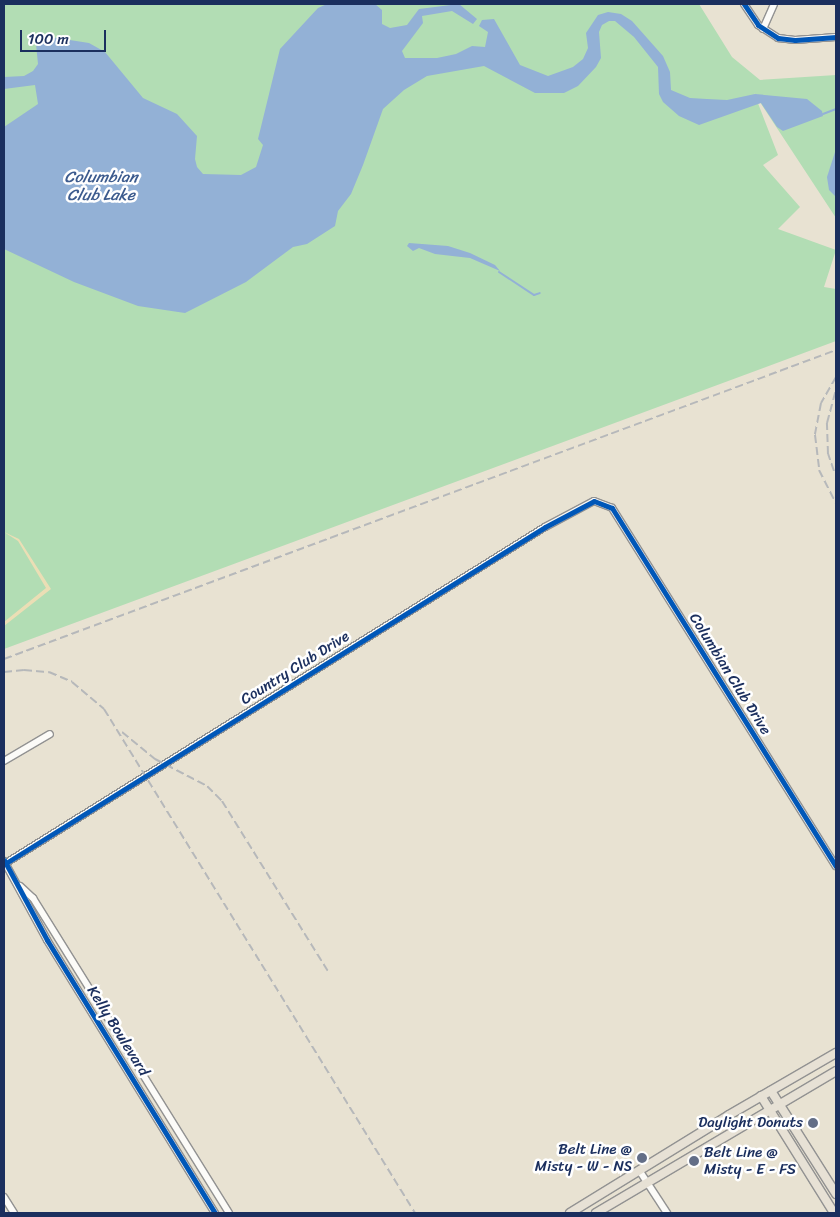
<!DOCTYPE html>
<style>
body{margin:0}
#map{position:relative;width:840px;height:1217px;overflow:hidden;background:#e8e2d2;font-family:Sriracha,sans-serif}
div>[style]{position:absolute}
.green>*{inset:0;background:#b2ddb4}
.sand>*{inset:0;background:#ebdeb5}
.water>*{inset:0;background:#93b1d6}
.stream>*{height:2px;margin:-1px;padding:0 1px;transform-origin:1px;border-radius:1px;background:#93b1d6}
.roads{filter:drop-shadow(1px 0 #929292) drop-shadow(-1px 0 #929292) drop-shadow(0 1px #929292) drop-shadow(0 -1px #929292)}
.minor>*{height:6px;margin:-3px;padding:0 3px;transform-origin:3px;border-radius:3px;background:#fcfbf8}
.major>*{height:8px;margin:-4px;padding:0 4px;transform-origin:4px;border-radius:4px;background:#e7e1d5}
.rail>*{height:2px;margin-top:-1px;transform-origin:0;background:repeating-linear-gradient(90deg,#b6b8ba 0 8px,transparent 0 12px)}
.cycleway>*{height:5px;margin:-2.5px;padding:0 2.5px;transform-origin:2.5px;border-radius:2.5px;background:#0057b8}
.dots>*{width:14px;height:14px;translate:-50% -50%;box-sizing:border-box;border:2px solid #fff;border-radius:50%}
span{translate:-50% -50%;white-space:nowrap;text-align:center;line-height:1.15;-webkit-text-stroke:5px #fff;paint-order:stroke}
.street-label{font-size:15px;color:#1b2f5e}
.poi-label{font-size:15px;color:#1b2f5e}
.right{translate:-100% -50%;text-align:right}
.left{translate:0 -50%;text-align:left}
.water-label{font-size:16px;color:#3c5b8e;font-style:italic}
.frame{position:absolute;inset:0;border:5px solid #1b2f5e;pointer-events:none}
.scale{position:absolute;left:20px;top:30px;width:86px;height:22px;box-sizing:border-box;border:2px solid #1b2f5e;border-top:0;padding-left:6px;font-size:15px;line-height:18px;white-space:nowrap;color:#1b2f5e;-webkit-text-stroke:4px #fff;paint-order:stroke}
</style>
<div id="map">
<div class="green">
<div style="clip-path:polygon(4px 4px,699px 4px,732px 57px,760px 80px,836px 75px,836px 218px,754px 93px,778px 155px,763px 165px,800px 207px,778px 229px,836px 250px,824px 287px,836px 289px,836px 341px,4px 649px)"></div>
</div>
<div class="sand">
<div style="clip-path:polygon(4px 532px,19px 539px,51px 589px,4px 626px,4px 622px,46px 588px,18px 541px)"></div>
</div>
<div class="water">
<div style="clip-path:polygon(327px 4px,375px 4px,382px 10px,382px 24px,390px 28px,407px 25px,419px 9px,459px 4px,477px 19px,473px 24px,452px 11px,422px 16px,423px 23px,402px 51px,405px 58px,437px 58px,456px 54px,472px 46px,485px 47px,488px 32px,479px 26px,482px 20px,494px 19px,520px 65px,548px 76px,573px 67px,583px 59px,588px 48px,586px 33px,598px 15px,608px 12px,621px 14px,632px 21px,663px 56px,670px 72px,671px 90px,690px 98px,707px 99px,727px 100px,755px 94px,807px 99px,822px 111px,823px 116px,783px 131px,777px 127px,761px 103px,699px 125px,679px 116px,663px 102px,659px 94px,658px 67px,634px 37px,615px 21px,609px 21px,602px 25px,599px 32px,601px 58px,596px 67px,578px 86px,564px 93px,535px 93px,484px 66px,427px 76px,404px 90px,383px 109px,363px 165px,351px 194px,338px 211px,335px 226px,307px 244px,293px 247px,246px 282px,185px 313px,138px 306px,74px 282px,4px 249px,4px 127px,38px 104px,35px 85px,4px 89px,4px 77px,24px 76px,33px 71px,38px 64px,36px 44px,44px 36px,89px 43px,105px 52px,143px 98px,177px 114px,197px 136px,195px 159px,197px 167px,203px 174px,241px 175px,256px 167px,263px 145px,258px 139px,280px 49px,318px 8px)"></div>
<div style="clip-path:polygon(836px 149px,836px 197px,829px 190px,827px 177px)"></div>
<div style="clip-path:polygon(409px 243px,448px 246px,470px 253px,495px 265px,500px 271px,470px 258px,435px 254px,419px 248px,413px 251px,407px 246px)"></div>
</div>
<div class="stream">
<div style="left:823px;top:114px;width:14px;rotate:-21deg"></div>
<div style="left:499px;top:272px;width:42px;rotate:33.3deg"></div>
<div style="left:534px;top:295px;width:6px;rotate:-18deg"></div>
</div>
<div class="roads">
<div class="minor">
<div style="left:744px;top:4px;width:25px;rotate:56deg"></div>
<div style="left:758px;top:25px;width:24px;rotate:33deg"></div>
<div style="left:778px;top:38px;width:17px;rotate:7deg"></div>
<div style="left:795px;top:40px;width:41px;rotate:-4.2deg"></div>
<div style="left:763px;top:29px;width:27px;rotate:-66deg"></div>
<div style="left:4px;top:761px;width:53px;rotate:-30.4deg"></div>
<div style="left:4px;top:861px;width:90px;rotate:61.4deg"></div>
<div style="left:47px;top:940px;width:321px;rotate:58.4deg"></div>
<div style="left:6px;top:863px;width:635px;rotate:-31.94deg"></div>
<div style="left:545px;top:527px;width:55px;rotate:-28deg"></div>
<div style="left:594px;top:501px;width:19px;rotate:21deg"></div>
<div style="left:612px;top:508px;width:422px;rotate:58deg"></div>
<div style="left:20px;top:886px;width:18px;rotate:43deg"></div>
<div style="left:33px;top:898px;width:371px;rotate:58.1deg"></div>
<div style="left:639px;top:1170px;width:51px;rotate:56.9deg"></div>
<div style="left:4px;top:1197px;width:19px;rotate:58deg"></div>
</div>
<div class="major">
<div style="left:771px;top:1091px;width:122px;rotate:57.7deg"></div>
<div style="left:761px;top:1096px;width:138px;rotate:58deg"></div>
<div style="left:570px;top:1213px;width:187px;rotate:-31.6deg"></div>
<div style="left:729px;top:1115px;width:124px;rotate:-30.1deg"></div>
<div style="left:596px;top:1213px;width:279px;rotate:-30.6deg"></div>
</div>
</div>
<div class="rail">
<div style="left:836px;top:377px;width:30px;rotate:120deg"></div>
<div style="left:821px;top:403px;width:33px;rotate:101deg"></div>
<div style="left:815px;top:435px;width:35px;rotate:83deg"></div>
<div style="left:819px;top:470px;width:38px;rotate:63deg"></div>
<div style="left:834px;top:471px;width:18px;rotate:-109deg"></div>
<div style="left:828px;top:454px;width:31px;rotate:-92deg"></div>
<div style="left:827px;top:423px;width:34px;rotate:-75deg"></div>
<div style="left:4px;top:659px;width:888px;rotate:-20.37deg"></div>
<div style="left:4px;top:672px;width:20px;rotate:-6deg"></div>
<div style="left:24px;top:670px;width:25px;rotate:5deg"></div>
<div style="left:49px;top:672px;width:25px;rotate:23deg"></div>
<div style="left:72px;top:682px;width:42px;rotate:40.2deg"></div>
<div style="left:104px;top:709px;width:592px;rotate:58.32deg"></div>
<div style="left:122px;top:732px;width:43px;rotate:39.3deg"></div>
<div style="left:155px;top:759px;width:59px;rotate:27.4deg"></div>
<div style="left:207px;top:786px;width:21px;rotate:45deg"></div>
<div style="left:222px;top:801px;width:200px;rotate:58.1deg"></div>
</div>
<div class="cycleway">
<div style="left:744px;top:4px;width:25px;rotate:56deg"></div>
<div style="left:758px;top:25px;width:24px;rotate:33deg"></div>
<div style="left:778px;top:38px;width:17px;rotate:7deg"></div>
<div style="left:795px;top:40px;width:41px;rotate:-4.2deg"></div>
<div style="left:4px;top:860px;width:91px;rotate:61.7deg"></div>
<div style="left:47px;top:940px;width:321px;rotate:58.4deg"></div>
<div style="left:6px;top:863px;width:635px;rotate:-31.94deg"></div>
<div style="left:545px;top:527px;width:55px;rotate:-28deg"></div>
<div style="left:594px;top:501px;width:19px;rotate:21deg"></div>
<div style="left:612px;top:508px;width:422px;rotate:58deg"></div>
</div>
<div class="dots">
<div style="left:813px;top:1123px;background:#636e87"></div>
<div style="left:642px;top:1158px;background:#636e87"></div>
<div style="left:694px;top:1161px;background:#636e87"></div>
</div>
<div class="street-label">
<span style="left:295px;top:668px;rotate:-32deg">Country Club Drive</span>
<span style="left:730px;top:674px;rotate:58deg">Columbian Club Drive</span>
<span style="left:118px;top:1031px;rotate:58deg">Kelly Boulevard</span>
</div>
<div class="poi-label">
<span class="right" style="left:803px;top:1123px">Daylight Donuts</span>
<span class="right" style="left:632px;top:1158px">Belt Line @<br>Misty - W - NS</span>
<span class="left" style="left:704px;top:1161px">Belt Line @<br>Misty - E - FS</span>
</div>
<div class="water-label">
<span style="left:101px;top:186px">Columbian<br>Club Lake</span>
</div>
<div class="frame"></div>
<div class="scale">100 m</div>
</div>
